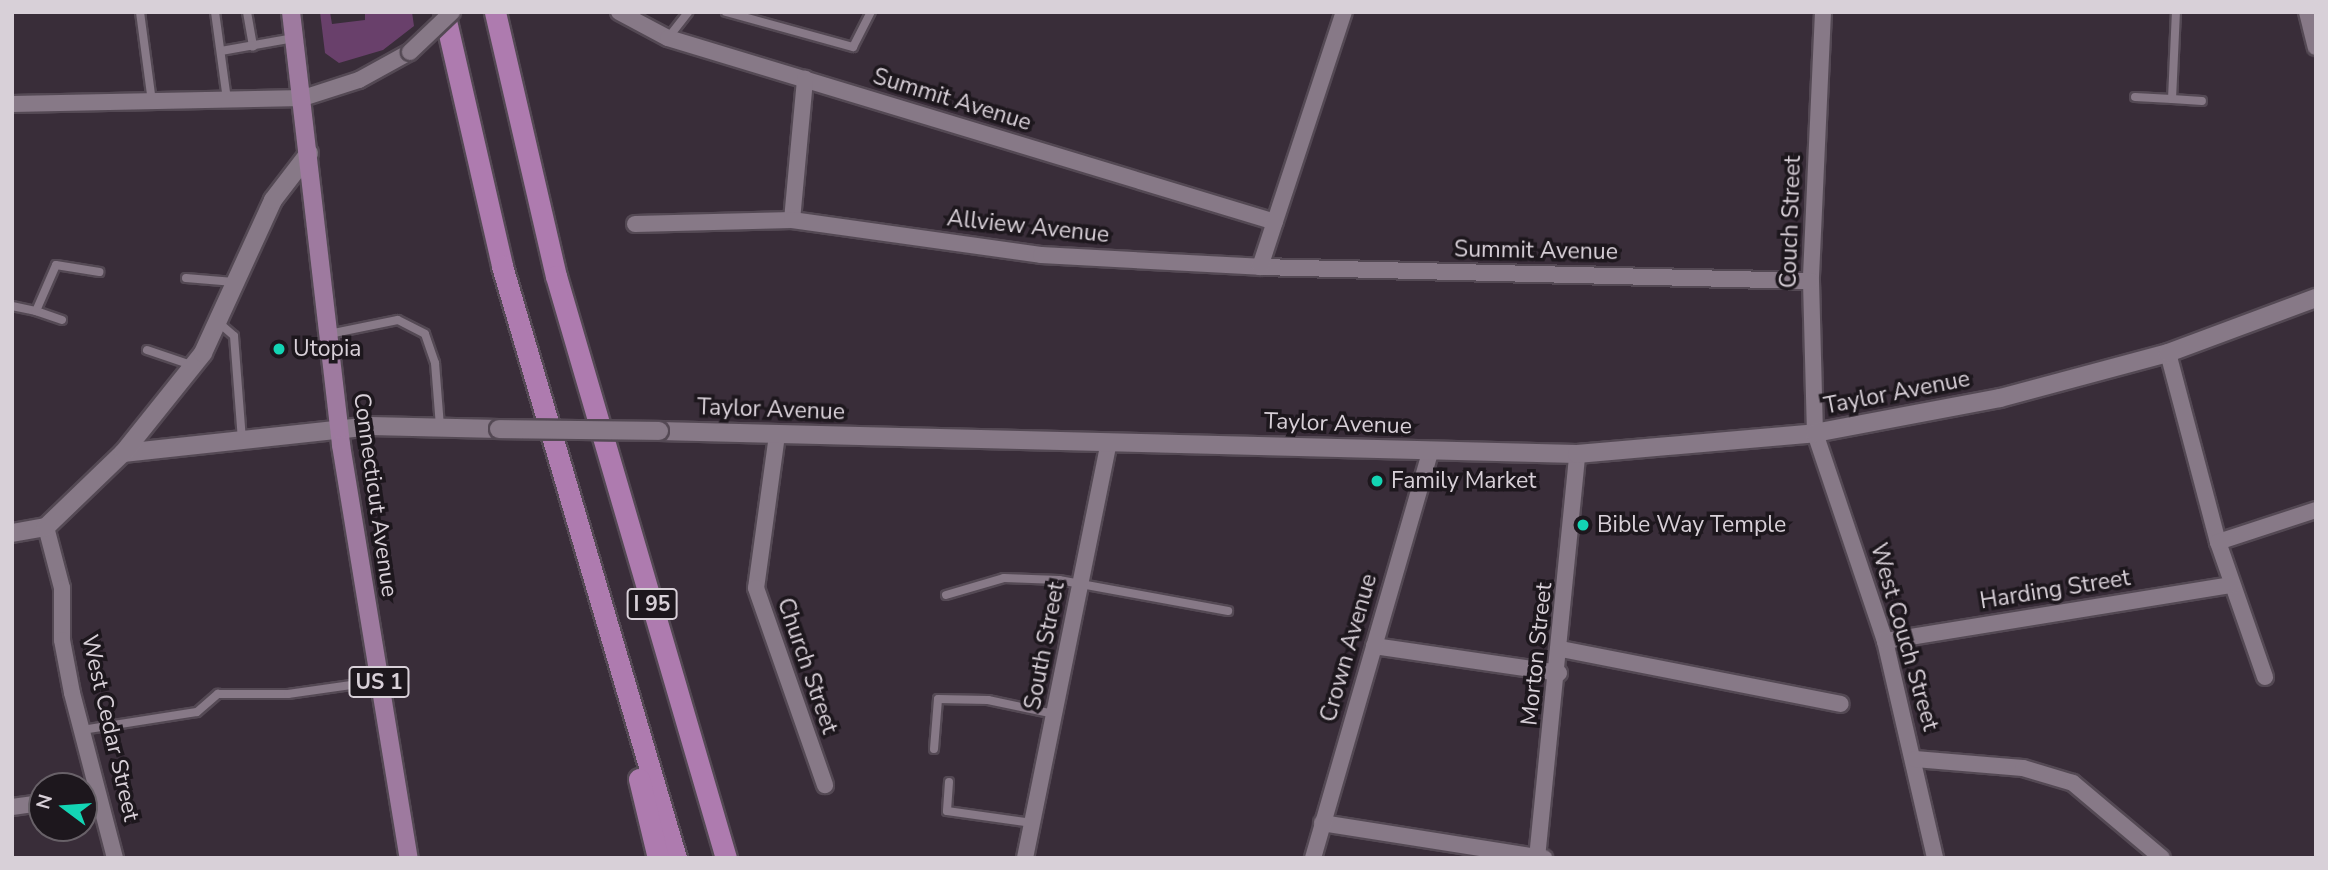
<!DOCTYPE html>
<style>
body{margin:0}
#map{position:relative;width:2328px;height:870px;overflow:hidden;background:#392d39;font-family:"Nunito Sans",sans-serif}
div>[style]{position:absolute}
.green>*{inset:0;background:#69406b}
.roads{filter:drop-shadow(2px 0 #544954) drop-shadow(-2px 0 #544954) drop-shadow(0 2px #544954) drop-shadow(0 -2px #544954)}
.lane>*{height:8px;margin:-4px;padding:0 4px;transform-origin:4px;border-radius:4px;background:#877987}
.street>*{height:16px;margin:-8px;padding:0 8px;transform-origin:8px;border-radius:8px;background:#877987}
.secondary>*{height:18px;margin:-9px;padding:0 9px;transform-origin:9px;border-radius:9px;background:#877987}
.primary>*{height:18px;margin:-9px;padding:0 9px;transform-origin:9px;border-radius:9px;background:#9e7a9f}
.highway>*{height:21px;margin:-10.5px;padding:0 10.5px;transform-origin:10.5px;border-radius:10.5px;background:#ae7baf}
.bridges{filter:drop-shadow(2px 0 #544954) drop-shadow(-2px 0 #544954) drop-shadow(0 2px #544954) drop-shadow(0 -2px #544954)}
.street-bridge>*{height:16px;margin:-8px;padding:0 8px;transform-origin:8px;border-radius:8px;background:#877987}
.secondary-bridge>*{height:18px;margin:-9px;padding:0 9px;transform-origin:9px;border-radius:9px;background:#877987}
.dots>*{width:19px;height:19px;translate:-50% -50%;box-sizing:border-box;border:4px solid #1d171d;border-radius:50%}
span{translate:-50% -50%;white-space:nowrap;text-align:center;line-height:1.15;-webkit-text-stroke:7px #1d171d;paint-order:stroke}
.shield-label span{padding:2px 5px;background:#1d171d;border:2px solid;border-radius:5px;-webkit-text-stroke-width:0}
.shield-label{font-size:21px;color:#d8d0d8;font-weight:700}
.street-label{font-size:23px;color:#d8d0d8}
.poi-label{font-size:23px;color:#d8d0d8}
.left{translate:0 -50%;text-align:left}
.frame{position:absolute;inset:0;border:14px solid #d8d0d8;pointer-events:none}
.north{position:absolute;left:28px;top:772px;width:70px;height:70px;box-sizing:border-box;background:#1d171d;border:2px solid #686168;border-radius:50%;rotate:286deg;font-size:19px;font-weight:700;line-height:28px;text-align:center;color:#d8d0d8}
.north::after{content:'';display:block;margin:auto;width:24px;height:32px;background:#13d5b4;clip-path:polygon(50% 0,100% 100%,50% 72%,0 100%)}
</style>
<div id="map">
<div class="green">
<div style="clip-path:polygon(320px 12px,330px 12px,332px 24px,365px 20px,365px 12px,412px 12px,414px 26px,383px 50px,339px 63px,325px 53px)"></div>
</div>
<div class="roads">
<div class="lane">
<div style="left:140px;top:12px;width:91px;rotate:82.4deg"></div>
<div style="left:215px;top:12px;width:89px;rotate:82.2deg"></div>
<div style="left:247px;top:12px;width:35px;rotate:80deg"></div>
<div style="left:726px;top:12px;width:132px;rotate:15.4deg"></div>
<div style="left:853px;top:47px;width:39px;rotate:-63deg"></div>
<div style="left:668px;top:38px;width:33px;rotate:-52deg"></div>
<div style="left:221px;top:51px;width:74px;rotate:-10.1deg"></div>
<div style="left:2135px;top:97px;width:37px;rotate:3deg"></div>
<div style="left:2172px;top:99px;width:87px;rotate:-87.4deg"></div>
<div style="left:2172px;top:99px;width:30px;rotate:4deg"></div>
<div style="left:186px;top:278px;width:48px;rotate:4.8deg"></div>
<div style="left:12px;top:306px;width:25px;rotate:12deg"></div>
<div style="left:62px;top:320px;width:28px;rotate:-161deg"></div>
<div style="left:36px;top:311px;width:50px;rotate:-66.5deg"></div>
<div style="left:56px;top:265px;width:44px;rotate:9.2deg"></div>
<div style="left:218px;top:322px;width:21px;rotate:41deg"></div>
<div style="left:234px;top:336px;width:104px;rotate:85.6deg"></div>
<div style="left:329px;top:334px;width:70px;rotate:-11.5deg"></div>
<div style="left:398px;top:320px;width:30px;rotate:27deg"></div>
<div style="left:425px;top:334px;width:31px;rotate:71deg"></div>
<div style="left:435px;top:363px;width:64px;rotate:85.5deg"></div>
<div style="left:147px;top:350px;width:46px;rotate:18.8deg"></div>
<div style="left:946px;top:595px;width:60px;rotate:-16.3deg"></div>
<div style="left:1004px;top:578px;width:55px;rotate:2.1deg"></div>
<div style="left:1059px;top:580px;width:172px;rotate:10.4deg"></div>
<div style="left:82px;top:730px;width:116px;rotate:-8.9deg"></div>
<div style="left:197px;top:712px;width:28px;rotate:-41deg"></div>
<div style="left:218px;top:694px;width:70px"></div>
<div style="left:288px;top:694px;width:92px;rotate:-8.1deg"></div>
<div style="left:934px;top:749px;width:50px;rotate:-85.4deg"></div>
<div style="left:938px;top:699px;width:50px;rotate:1.1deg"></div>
<div style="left:988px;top:700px;width:67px;rotate:12deg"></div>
<div style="left:949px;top:782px;width:29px;rotate:94deg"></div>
<div style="left:947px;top:811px;width:86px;rotate:8deg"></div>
</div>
<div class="street">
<div style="left:619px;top:12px;width:55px;rotate:28deg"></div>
<div style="left:668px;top:38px;width:634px;rotate:16.86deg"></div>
<div style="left:1823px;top:12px;width:269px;rotate:92.6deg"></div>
<div style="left:1811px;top:281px;width:152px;rotate:88.5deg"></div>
<div style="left:1815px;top:433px;width:219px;rotate:71.4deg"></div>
<div style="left:1885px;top:641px;width:223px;rotate:77deg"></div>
<div style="left:2307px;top:12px;width:36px;rotate:76deg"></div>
<div style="left:12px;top:104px;width:291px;rotate:-1.2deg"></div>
<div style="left:303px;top:98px;width:59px;rotate:-17.8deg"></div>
<div style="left:359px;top:80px;width:58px;rotate:-28.8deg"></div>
<div style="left:792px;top:220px;width:142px;rotate:-84.7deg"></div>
<div style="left:635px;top:224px;width:157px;rotate:-1.5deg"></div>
<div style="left:792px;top:220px;width:251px;rotate:8deg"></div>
<div style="left:1041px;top:255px;width:219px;rotate:3.1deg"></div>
<div style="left:1260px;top:267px;width:551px;rotate:1.46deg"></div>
<div style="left:1260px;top:267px;width:268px;rotate:-71.8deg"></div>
<div style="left:2168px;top:353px;width:196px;rotate:75.2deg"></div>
<div style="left:2218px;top:542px;width:143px;rotate:70.8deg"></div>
<div style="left:777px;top:435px;width:154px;rotate:97.8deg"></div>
<div style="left:756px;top:588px;width:209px;rotate:70.7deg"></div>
<div style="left:46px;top:527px;width:63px;rotate:75.3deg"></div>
<div style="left:62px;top:588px;width:52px;rotate:90deg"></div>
<div style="left:62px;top:640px;width:54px;rotate:79.3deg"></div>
<div style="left:72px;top:693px;width:171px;rotate:75.4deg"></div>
<div style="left:2218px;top:542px;width:103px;rotate:-18.1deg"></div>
<div style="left:1885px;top:641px;width:351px;rotate:-9.2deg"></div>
<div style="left:1374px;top:646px;width:187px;rotate:8.3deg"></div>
<div style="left:1561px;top:649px;width:285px;rotate:11.1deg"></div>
<div style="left:1915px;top:759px;width:108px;rotate:4.8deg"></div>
<div style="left:2023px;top:768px;width:52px;rotate:16.7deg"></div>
<div style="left:2073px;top:783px;width:116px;rotate:40.1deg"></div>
<div style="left:12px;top:807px;width:30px;rotate:-8deg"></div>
<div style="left:1322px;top:823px;width:225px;rotate:9deg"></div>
<div style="left:1025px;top:858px;width:423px;rotate:-78.6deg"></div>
<div style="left:1313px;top:858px;width:423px;rotate:-73.9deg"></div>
<div style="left:1537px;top:858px;width:406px;rotate:-84.3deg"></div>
</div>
<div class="secondary">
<div style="left:659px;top:431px;width:918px;rotate:1.44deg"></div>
<div style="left:1577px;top:454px;width:239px;rotate:-5deg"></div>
<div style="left:1815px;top:433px;width:188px;rotate:-10.7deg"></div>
<div style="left:2000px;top:398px;width:174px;rotate:-15deg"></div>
<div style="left:2168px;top:353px;width:158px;rotate:-20.4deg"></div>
<div style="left:123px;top:453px;width:248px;rotate:-6.2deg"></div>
<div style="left:370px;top:426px;width:129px;rotate:1.3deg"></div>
<div style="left:12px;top:533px;width:35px;rotate:-10deg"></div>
<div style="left:46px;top:527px;width:107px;rotate:-43.9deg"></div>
<div style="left:123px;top:453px;width:128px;rotate:-51.3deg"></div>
<div style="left:203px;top:353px;width:168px;rotate:-65.4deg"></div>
<div style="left:273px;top:200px;width:59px;rotate:-52.5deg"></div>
</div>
<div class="primary">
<div style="left:291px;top:12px;width:436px;rotate:83.4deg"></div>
<div style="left:341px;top:445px;width:419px;rotate:80.7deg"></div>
</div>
<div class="highway">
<div style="left:444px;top:12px;width:261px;rotate:77.1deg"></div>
<div style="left:502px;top:266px;width:617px;rotate:73.62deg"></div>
<div style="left:495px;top:12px;width:271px;rotate:77deg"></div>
<div style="left:556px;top:276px;width:606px;rotate:73.72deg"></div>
<div style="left:639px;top:779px;width:81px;rotate:76.5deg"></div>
</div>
</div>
<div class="bridges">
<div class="street-bridge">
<div style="left:410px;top:52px;width:58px;rotate:-43.6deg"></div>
</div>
<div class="secondary-bridge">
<div style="left:499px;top:429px;width:160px;rotate:0.7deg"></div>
</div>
</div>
<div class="dots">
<div style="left:279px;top:349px;background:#13d5b4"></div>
<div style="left:1377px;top:481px;background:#13d5b4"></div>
<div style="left:1583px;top:525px;background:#13d5b4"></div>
</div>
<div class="shield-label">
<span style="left:652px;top:604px">I 95</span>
<span style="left:379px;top:682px">US 1</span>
</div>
<div class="street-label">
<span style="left:952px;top:100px;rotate:17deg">Summit Avenue</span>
<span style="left:1791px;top:222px;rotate:-88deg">Couch Street</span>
<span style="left:1028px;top:227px;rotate:6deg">Allview Avenue</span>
<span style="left:1536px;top:251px;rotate:1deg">Summit Avenue</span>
<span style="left:1897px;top:393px;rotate:-11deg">Taylor Avenue</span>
<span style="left:771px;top:410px;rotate:2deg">Taylor Avenue</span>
<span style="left:1338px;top:424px;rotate:2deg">Taylor Avenue</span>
<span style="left:375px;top:495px;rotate:82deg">Connecticut Avenue</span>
<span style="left:2055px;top:590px;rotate:-9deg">Harding Street</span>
<span style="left:1904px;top:637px;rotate:74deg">West Couch Street</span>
<span style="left:1045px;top:646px;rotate:-79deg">South Street</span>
<span style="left:1349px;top:648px;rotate:-74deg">Crown Avenue</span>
<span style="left:1537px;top:654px;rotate:-84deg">Morton Street</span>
<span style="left:807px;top:666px;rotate:71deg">Church Street</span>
<span style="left:110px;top:728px;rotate:77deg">West Cedar Street</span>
</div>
<div class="poi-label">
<span class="left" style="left:293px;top:349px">Utopia</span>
<span class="left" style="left:1391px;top:481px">Family Market</span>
<span class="left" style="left:1597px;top:525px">Bible Way Temple</span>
</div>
<div class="frame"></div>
<div class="north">N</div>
</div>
